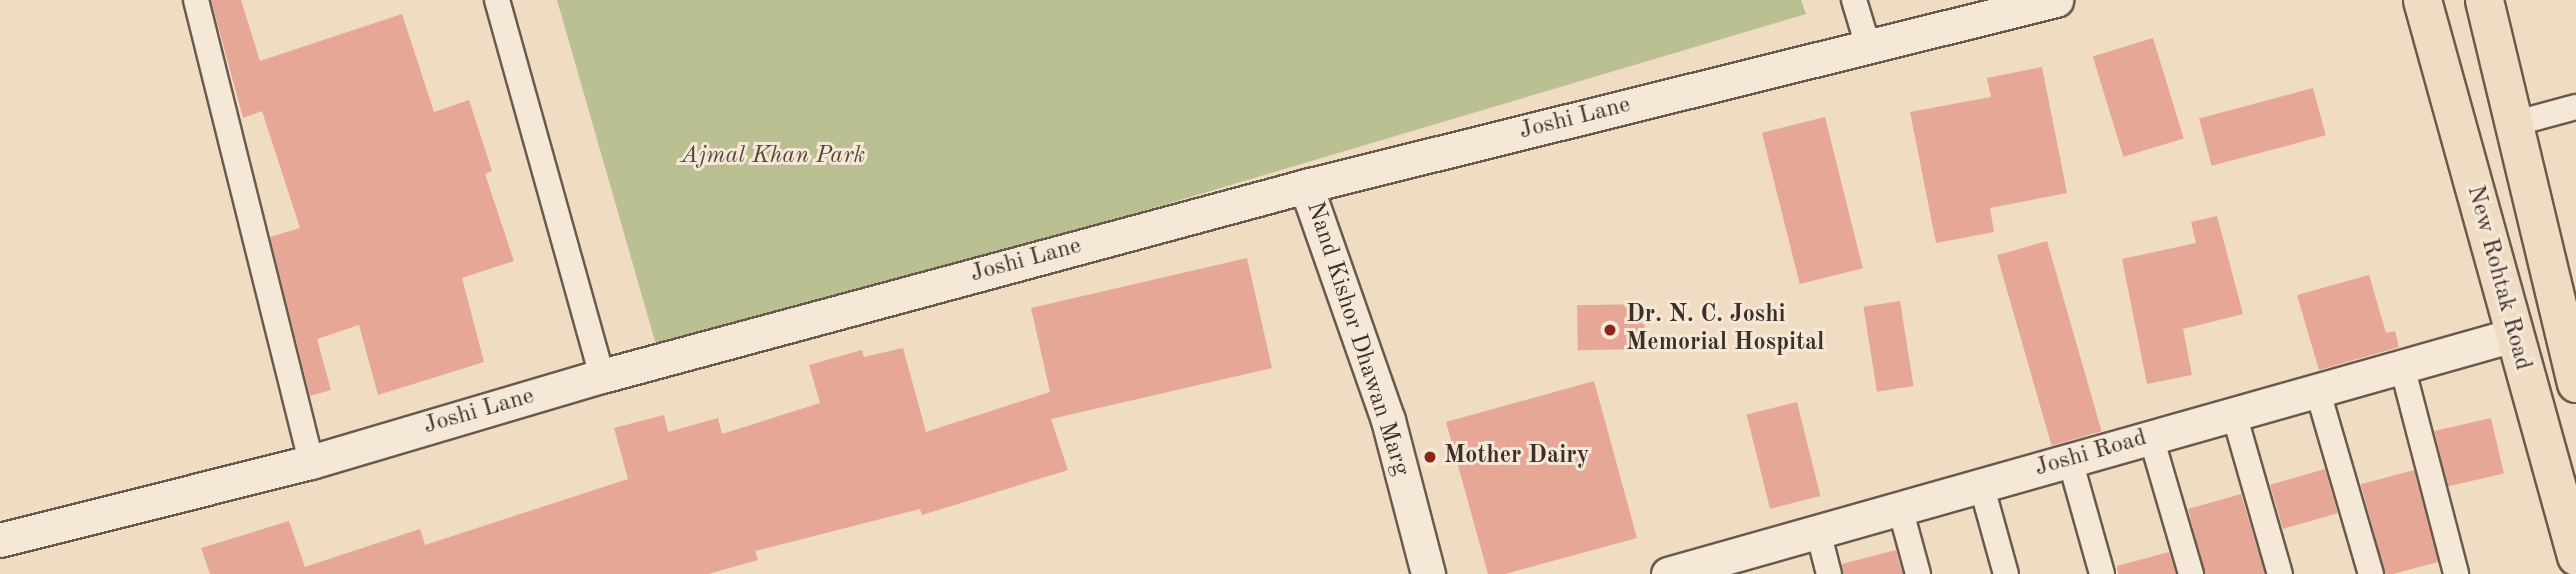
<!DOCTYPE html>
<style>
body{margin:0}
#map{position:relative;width:2576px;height:574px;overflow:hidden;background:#efdcc2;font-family:"Old Standard TT",serif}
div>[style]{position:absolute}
.green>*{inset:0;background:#bbc092}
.building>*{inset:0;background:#e7a796;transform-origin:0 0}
.roads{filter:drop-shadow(2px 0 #695a4e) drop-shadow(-2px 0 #695a4e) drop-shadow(0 2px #695a4e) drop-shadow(0 -2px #695a4e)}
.street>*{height:24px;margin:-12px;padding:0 12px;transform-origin:12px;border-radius:12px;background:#f5e8d7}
.secondary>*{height:33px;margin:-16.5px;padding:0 16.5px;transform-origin:16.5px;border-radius:16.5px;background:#f5e8d7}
.primary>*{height:37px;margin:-18.5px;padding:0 18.5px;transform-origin:18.5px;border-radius:18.5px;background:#efdcc2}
.dots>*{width:19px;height:19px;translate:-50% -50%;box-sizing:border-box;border:4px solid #f5e8d7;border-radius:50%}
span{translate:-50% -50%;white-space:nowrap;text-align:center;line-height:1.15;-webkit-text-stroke:6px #f5e8d7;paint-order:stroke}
.street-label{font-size:24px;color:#3c2e28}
.park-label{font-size:24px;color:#554b3d;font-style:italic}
.poi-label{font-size:24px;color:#3c2e28;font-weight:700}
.left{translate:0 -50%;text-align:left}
</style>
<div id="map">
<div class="green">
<div style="clip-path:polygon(557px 0,1801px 0,1806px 14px,659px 355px)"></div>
</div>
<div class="building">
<div style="clip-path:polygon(211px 0,241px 0,260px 61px,402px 14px,434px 112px,469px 100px,492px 171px,485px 174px,514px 261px,462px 278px,484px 362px,378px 395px,359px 325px,317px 339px,331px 390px,310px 396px,270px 237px,300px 228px,262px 111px,243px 118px)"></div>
<div style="left:2153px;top:38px;width:105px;height:63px;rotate:73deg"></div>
<div style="clip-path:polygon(2042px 67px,2067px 193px,1990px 208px,1994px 232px,1936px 243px,1910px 112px,1991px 97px,1987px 78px)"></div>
<div style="left:2313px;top:88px;width:49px;height:118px;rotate:75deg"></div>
<div style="left:1825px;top:117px;width:156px;height:65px;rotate:76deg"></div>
<div style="clip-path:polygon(2217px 216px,2243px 314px,2183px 329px,2192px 375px,2147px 384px,2122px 259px,2196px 243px,2191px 222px)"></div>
<div style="left:2047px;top:241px;width:198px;height:52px;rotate:74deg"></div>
<div style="clip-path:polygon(1247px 258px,1272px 368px,1051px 419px,1068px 470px,922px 515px,920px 509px,755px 551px,758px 560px,708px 574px,210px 574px,201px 548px,289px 521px,305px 567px,420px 529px,425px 545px,628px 479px,614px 428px,664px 415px,668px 432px,718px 418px,722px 434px,820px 403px,809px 365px,862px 350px,864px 357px,903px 348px,926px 432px,1050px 392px,1031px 308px)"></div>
<div style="clip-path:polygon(2369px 275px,2386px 333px,2395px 331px,2399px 347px,2319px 370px,2297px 295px)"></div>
<div style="left:1900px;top:301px;width:86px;height:37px;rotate:81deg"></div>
<div style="left:1644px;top:304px;width:45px;height:67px;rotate:89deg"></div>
<div style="clip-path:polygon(1594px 381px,1637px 538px,1505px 574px,1488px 574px,1446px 422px)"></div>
<div style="left:1797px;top:402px;width:97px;height:52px;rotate:76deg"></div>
<div style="left:2491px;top:418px;width:57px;height:58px;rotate:77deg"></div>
<div style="left:2325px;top:469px;width:46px;height:57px;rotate:74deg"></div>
<div style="left:2414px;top:470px;width:95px;height:55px;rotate:75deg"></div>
<div style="clip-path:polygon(2241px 494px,2265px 574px,2205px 574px,2188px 509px)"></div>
<div style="clip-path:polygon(1896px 550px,1903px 574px,1843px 574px,1842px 564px)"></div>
<div style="clip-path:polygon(2169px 552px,2176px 574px,2118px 574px,2117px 566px)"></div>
</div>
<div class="roads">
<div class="street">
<div style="left:196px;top:0;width:476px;rotate:76deg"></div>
<div style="left:497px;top:0;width:390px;rotate:74.4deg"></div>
<div style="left:1854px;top:0;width:48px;rotate:73.1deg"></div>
<div style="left:2513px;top:124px;width:65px;rotate:-15.1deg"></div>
<div style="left:2402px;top:366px;width:215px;rotate:75.4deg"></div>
<div style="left:2318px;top:392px;width:190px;rotate:73.8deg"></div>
<div style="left:2234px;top:414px;width:166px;rotate:74deg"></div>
<div style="left:2151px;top:437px;width:143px;rotate:73.7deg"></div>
<div style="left:2070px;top:460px;width:118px;rotate:74.3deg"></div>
<div style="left:1981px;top:484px;width:93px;rotate:74.5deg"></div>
<div style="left:1900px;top:508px;width:68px;rotate:74.7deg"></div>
<div style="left:1818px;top:531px;width:44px;rotate:75.7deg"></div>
</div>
<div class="secondary">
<div style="left:1306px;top:186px;width:248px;rotate:70.7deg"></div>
<div style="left:1388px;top:420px;width:159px;rotate:75.4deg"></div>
<div style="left:0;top:540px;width:321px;rotate:-14.1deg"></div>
<div style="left:311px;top:462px;width:303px;rotate:-16.5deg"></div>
<div style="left:602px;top:376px;width:729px;rotate:-15.1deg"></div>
<div style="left:1306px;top:186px;width:773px;rotate:-13.93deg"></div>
<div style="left:1668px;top:574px;width:879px;rotate:-15.78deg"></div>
</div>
<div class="primary">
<div style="left:2422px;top:0;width:577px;rotate:74.52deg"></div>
<div style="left:2484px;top:0;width:394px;rotate:76.5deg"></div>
</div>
</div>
<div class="dots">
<div style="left:1610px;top:330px;background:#8f2418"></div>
<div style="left:1430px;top:457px;background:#8f2418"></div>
</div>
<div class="street-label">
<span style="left:1575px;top:119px;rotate:-14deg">Joshi Lane</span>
<span style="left:1026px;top:261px;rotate:-15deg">Joshi Lane</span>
<span style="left:2498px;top:278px;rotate:75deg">New Rohtak Road</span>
<span style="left:1357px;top:339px;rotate:72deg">Nand Kishor Dhawan Marg</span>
<span style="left:479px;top:412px;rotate:-16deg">Joshi Lane</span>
<span style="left:2091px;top:454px;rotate:-16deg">Joshi Road</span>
</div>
<div class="park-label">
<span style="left:773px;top:157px">Ajmal Khan Park</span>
</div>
<div class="poi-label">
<span class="left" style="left:1626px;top:330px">Dr. N. C. Joshi<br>Memorial Hospital</span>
<span class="left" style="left:1444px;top:457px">Mother Dairy</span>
</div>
</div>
